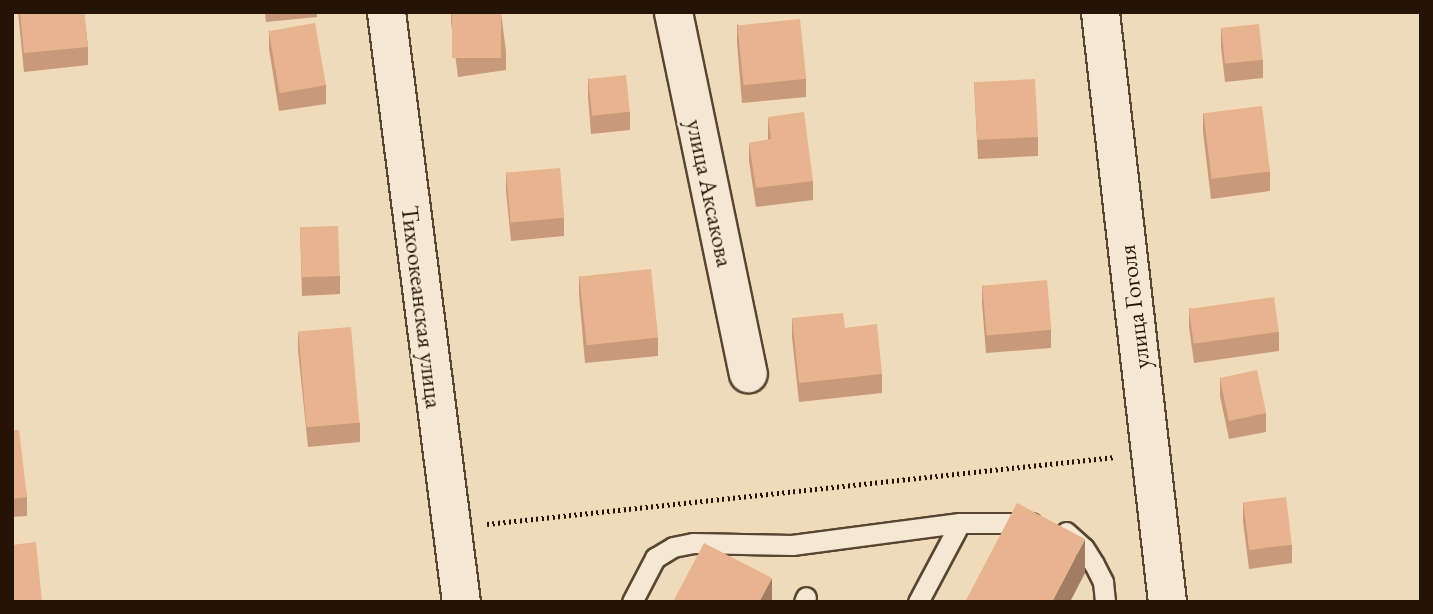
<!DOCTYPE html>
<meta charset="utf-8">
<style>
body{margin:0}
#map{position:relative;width:1433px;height:614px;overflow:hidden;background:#efdbb9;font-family:"EB Garamond",serif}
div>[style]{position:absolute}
.path>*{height:4.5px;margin-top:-2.25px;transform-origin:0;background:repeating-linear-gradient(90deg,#251305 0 2px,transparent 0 5.5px)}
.roads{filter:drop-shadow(2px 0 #584532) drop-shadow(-2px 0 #584532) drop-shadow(0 2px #584532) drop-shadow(0 -2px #584532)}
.lane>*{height:19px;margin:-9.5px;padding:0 9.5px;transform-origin:9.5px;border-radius:9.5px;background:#f5e8d2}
.street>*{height:37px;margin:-18.5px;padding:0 18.5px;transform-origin:18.5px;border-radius:18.5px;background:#f5e8d2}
.wall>*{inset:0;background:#c89a7b}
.shaded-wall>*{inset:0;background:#a27d64}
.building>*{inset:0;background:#e8b38f;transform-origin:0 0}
span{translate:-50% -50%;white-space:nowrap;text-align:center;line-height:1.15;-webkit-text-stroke:5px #f5e8d2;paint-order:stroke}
.street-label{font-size:24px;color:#251305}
.frame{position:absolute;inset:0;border:14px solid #251305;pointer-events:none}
</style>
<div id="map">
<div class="path">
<div style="left:487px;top:524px;width:632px;rotate:-6.09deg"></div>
</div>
<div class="roads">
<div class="lane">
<div style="left:1066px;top:532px;width:24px;rotate:42deg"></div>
<div style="left:1084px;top:548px;width:19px;rotate:58deg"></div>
<div style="left:1094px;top:564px;width:20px;rotate:63deg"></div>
<div style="left:1103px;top:582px;width:20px;rotate:84deg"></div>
<div style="left:632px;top:602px;width:50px;rotate:-62.4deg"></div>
<div style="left:655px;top:558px;width:21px;rotate:-31deg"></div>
<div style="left:673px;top:547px;width:20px;rotate:-11deg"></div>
<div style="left:693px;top:543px;width:99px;rotate:1.2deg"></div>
<div style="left:792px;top:545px;width:169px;rotate:-7.5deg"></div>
<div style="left:960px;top:523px;width:71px"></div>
<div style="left:804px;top:602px;width:5px;rotate:-68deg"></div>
<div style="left:918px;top:602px;width:89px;rotate:-62deg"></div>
</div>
<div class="street">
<div style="left:386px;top:12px;width:595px;rotate:82.76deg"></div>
<div style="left:673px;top:12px;width:369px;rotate:78.3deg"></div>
<div style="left:1100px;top:12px;width:594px;rotate:83.52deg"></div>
</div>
</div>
<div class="wall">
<div style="clip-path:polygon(18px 12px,84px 12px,88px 47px,88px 65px,24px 72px)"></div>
<div style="clip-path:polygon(265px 12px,317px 12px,317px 17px,266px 22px)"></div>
<div style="clip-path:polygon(451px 12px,501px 12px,506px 52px,506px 70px,458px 77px,451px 22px)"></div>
<div style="clip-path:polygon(737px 24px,806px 79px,806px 97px,742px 103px,737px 43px)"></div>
<div style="clip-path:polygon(1221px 28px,1263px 60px,1263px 78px,1225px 82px,1221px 47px)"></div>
<div style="clip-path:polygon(269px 30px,326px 85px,326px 104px,279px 111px,269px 49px)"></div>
<div style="clip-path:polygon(588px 78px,630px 112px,630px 130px,591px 134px,588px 97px)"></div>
<div style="clip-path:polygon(974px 82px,1038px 137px,1038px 156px,978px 159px)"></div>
<div style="clip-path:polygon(1203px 113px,1270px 172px,1270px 191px,1211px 199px,1203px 132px)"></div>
<div style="clip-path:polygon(768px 117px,813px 181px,813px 200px,756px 207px,749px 161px,749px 143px,768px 140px)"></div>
<div style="clip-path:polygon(506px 172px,564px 218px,564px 236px,511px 241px,506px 191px)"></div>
<div style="clip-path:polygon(300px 227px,340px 276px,340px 294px,302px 296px)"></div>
<div style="clip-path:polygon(579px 276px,658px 338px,658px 356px,585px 363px,579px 294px)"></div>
<div style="clip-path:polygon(982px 285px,1051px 330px,1051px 348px,986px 353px,982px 303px)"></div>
<div style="clip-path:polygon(1189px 308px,1279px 332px,1279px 351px,1194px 363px,1189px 327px)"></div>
<div style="clip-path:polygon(792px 318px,845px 328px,882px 374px,882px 393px,799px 402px,792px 337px)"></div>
<div style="clip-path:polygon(298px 332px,360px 423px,360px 442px,308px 447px,298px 350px)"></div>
<div style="clip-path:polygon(1220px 377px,1266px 413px,1266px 432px,1229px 439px,1220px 396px)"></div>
<div style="clip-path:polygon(12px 430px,27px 497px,27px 516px,12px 517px)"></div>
<div style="clip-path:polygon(1243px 502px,1292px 545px,1292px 563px,1249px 569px,1243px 521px)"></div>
</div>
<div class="shaded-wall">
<div style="clip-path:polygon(1085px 539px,1085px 573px,1070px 602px,1052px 602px)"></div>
<div style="clip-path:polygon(772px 578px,772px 602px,759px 602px)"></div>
</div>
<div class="building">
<div style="clip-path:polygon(20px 12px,84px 12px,88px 47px,24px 53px)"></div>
<div style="left:452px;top:12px;width:49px;height:46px"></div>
<div style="left:800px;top:19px;width:60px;height:63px;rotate:84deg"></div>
<div style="left:315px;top:23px;width:63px;height:47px;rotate:80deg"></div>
<div style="left:1259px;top:24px;width:36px;height:38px;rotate:84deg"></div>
<div style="left:626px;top:75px;width:37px;height:38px;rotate:84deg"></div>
<div style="left:1035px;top:79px;width:58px;height:61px;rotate:87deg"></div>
<div style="left:1262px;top:106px;width:66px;height:59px;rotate:83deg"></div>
<div style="clip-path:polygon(804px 112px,813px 181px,756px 188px,749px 143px,771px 139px,768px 117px)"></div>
<div style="left:560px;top:168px;width:50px;height:54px;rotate:85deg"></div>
<div style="left:338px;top:226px;width:50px;height:38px;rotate:88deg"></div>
<div style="left:651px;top:269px;width:69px;height:72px;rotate:84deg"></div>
<div style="left:1047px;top:280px;width:50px;height:65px;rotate:85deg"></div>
<div style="left:1274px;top:297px;width:35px;height:86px;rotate:82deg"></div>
<div style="clip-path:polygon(843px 313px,845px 328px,877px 324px,882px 374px,799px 383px,792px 318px)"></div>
<div style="left:351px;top:327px;width:96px;height:53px;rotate:85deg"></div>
<div style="left:1257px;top:370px;width:44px;height:38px;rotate:78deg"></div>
<div style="clip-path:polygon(12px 430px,19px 430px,27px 497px,12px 499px)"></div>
<div style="left:1286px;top:497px;width:48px;height:43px;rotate:83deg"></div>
<div style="clip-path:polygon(1017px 503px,1085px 539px,1052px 602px,965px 602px)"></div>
<div style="clip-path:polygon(36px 542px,42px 602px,12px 602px,12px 545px)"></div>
<div style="clip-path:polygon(704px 543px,772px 578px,759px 602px,673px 602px)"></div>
</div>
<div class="street-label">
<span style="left:710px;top:193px;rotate:78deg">улица Аксакова</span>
<span style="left:422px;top:307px;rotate:83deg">Тихоокеанская улица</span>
<span style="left:1134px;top:307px;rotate:-97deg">улица Гоголя</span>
</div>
<div class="frame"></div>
</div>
